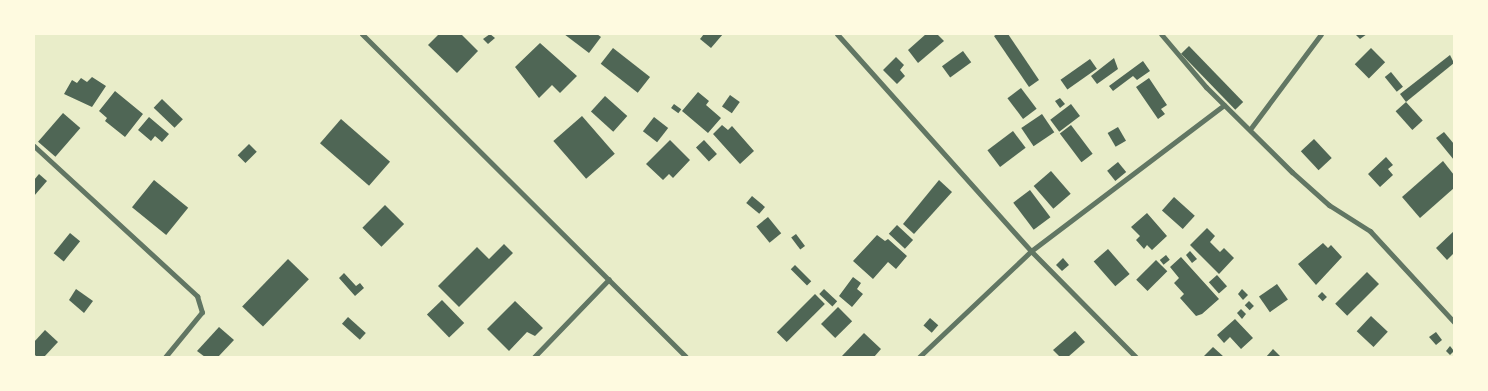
<!DOCTYPE html>
<style>
body{margin:0}
#map{position:relative;width:1488px;height:391px;overflow:hidden;background:#e9edc9;font-family:"PT Sans Narrow",sans-serif}
div>[style]{position:absolute}
.building>*{inset:0;background:#4f6655;transform-origin:0 0}
.minor>*{height:5px;margin:-2.5px;padding:0 2.5px;transform-origin:2.5px;border-radius:2.5px;background:#617663}
span{translate:-50% -50%;white-space:nowrap;text-align:center;line-height:1.15;-webkit-text-stroke:5px #fefae0;paint-order:stroke}
.frame{position:absolute;inset:0;border:35px solid #fefae0;pointer-events:none}
</style>
<div id="map">
<div class="building">
<div style="clip-path:polygon(439px 34px,461px 34px,478px 51px,457px 73px,428px 45px)"></div>
<div style="clip-path:polygon(490px 34px,495px 38px,488px 44px,483px 39px)"></div>
<div style="clip-path:polygon(564px 34px,597px 34px,601px 37px,589px 53px)"></div>
<div style="clip-path:polygon(704px 34px,723px 34px,711px 48px,700px 39px)"></div>
<div style="clip-path:polygon(926px 34px,937px 34px,944px 41px,918px 63px,908px 50px)"></div>
<div style="clip-path:polygon(997px 34px,1008px 34px,1039px 80px,1029px 87px,994px 36px)"></div>
<div style="clip-path:polygon(1355px 34px,1367px 34px,1360px 39px)"></div>
<div style="clip-path:polygon(540px 43px,577px 76px,560px 93px,552px 85px,539px 98px,515px 67px)"></div>
<div style="left:1189px;top:46px;width:78px;height:11px;rotate:46deg"></div>
<div style="left:613px;top:48px;width:47px;height:20px;rotate:38deg"></div>
<div style="left:1371px;top:48px;width:20px;height:23px;rotate:45deg"></div>
<div style="left:963px;top:51px;width:14px;height:26px;rotate:54deg"></div>
<div style="clip-path:polygon(1450px 55px,1454px 63px,1406px 102px,1400px 94px)"></div>
<div style="clip-path:polygon(896px 57px,904px 65px,900px 70px,905px 76px,897px 84px,883px 70px)"></div>
<div style="clip-path:polygon(1114px 58px,1118px 69px,1097px 84px,1091px 76px)"></div>
<div style="left:1090px;top:59px;width:12px;height:36px;rotate:55deg"></div>
<div style="clip-path:polygon(1143px 61px,1150px 71px,1137px 80px,1133px 76px,1113px 91px,1109px 86px)"></div>
<div style="left:1391px;top:72px;width:19px;height:8px;rotate:51deg"></div>
<div style="clip-path:polygon(92px 77px,106px 86px,92px 107px,64px 94px,72px 80px,77px 83px,81px 78px,87px 82px)"></div>
<div style="clip-path:polygon(1149px 78px,1167px 105px,1161px 109px,1165px 114px,1158px 119px,1136px 87px)"></div>
<div style="left:1021px;top:88px;width:26px;height:17px;rotate:53deg"></div>
<div style="clip-path:polygon(115px 91px,143px 114px,125px 137px,105px 121px,107px 118px,99px 111px)"></div>
<div style="clip-path:polygon(698px 92px,709px 101px,706px 105px,721px 118px,708px 133px,682px 111px)"></div>
<div style="left:730px;top:95px;width:12px;height:14px;rotate:35deg"></div>
<div style="left:605px;top:96px;width:30px;height:21px;rotate:42deg"></div>
<div style="clip-path:polygon(1060px 98px,1065px 104px,1060px 108px,1055px 101px)"></div>
<div style="left:162px;top:99px;width:29px;height:12px;rotate:44deg"></div>
<div style="left:1406px;top:102px;width:25px;height:14px;rotate:48deg"></div>
<div style="left:674px;top:104px;width:9px;height:5px;rotate:36deg"></div>
<div style="left:1071px;top:104px;width:15px;height:26px;rotate:53deg"></div>
<div style="left:63px;top:113px;width:23px;height:38px;rotate:41deg"></div>
<div style="left:1042px;top:114px;width:22px;height:25px;rotate:56deg"></div>
<div style="left:582px;top:116px;width:50px;height:38px;rotate:49deg"></div>
<div style="clip-path:polygon(149px 117px,169px 134px,162px 142px,155px 136px,151px 141px,138px 130px)"></div>
<div style="left:654px;top:117px;width:18px;height:18px;rotate:38deg"></div>
<div style="left:341px;top:119px;width:65px;height:32px;rotate:41deg"></div>
<div style="clip-path:polygon(722px 125px,728px 130px,732px 126px,754px 151px,740px 164px,713px 134px)"></div>
<div style="left:1071px;top:125px;width:36px;height:14px;rotate:53deg"></div>
<div style="left:1118px;top:127px;width:16px;height:12px;rotate:60deg"></div>
<div style="left:1013px;top:131px;width:21px;height:32px;rotate:53deg"></div>
<div style="clip-path:polygon(1444px 132px,1454px 144px,1454px 160px,1436px 138px)"></div>
<div style="left:1314px;top:139px;width:26px;height:18px;rotate:47deg"></div>
<div style="clip-path:polygon(670px 140px,690px 160px,673px 178px,669px 174px,663px 180px,646px 164px)"></div>
<div style="left:704px;top:140px;width:19px;height:11px;rotate:47deg"></div>
<div style="left:249px;top:144px;width:11px;height:16px;rotate:45deg"></div>
<div style="clip-path:polygon(1386px 157px,1393px 165px,1388px 169px,1393px 175px,1380px 187px,1368px 174px)"></div>
<div style="clip-path:polygon(1443px 161px,1454px 175px,1454px 188px,1420px 218px,1402px 197px)"></div>
<div style="left:1118px;top:162px;width:13px;height:14px;rotate:51deg"></div>
<div style="left:1051px;top:171px;width:30px;height:23px;rotate:49deg"></div>
<div style="clip-path:polygon(39px 174px,47px 181px,34px 196px,34px 180px)"></div>
<div style="left:154px;top:180px;width:44px;height:35px;rotate:39deg"></div>
<div style="clip-path:polygon(939px 180px,952px 192px,914px 234px,903px 224px)"></div>
<div style="left:1030px;top:190px;width:34px;height:21px;rotate:53deg"></div>
<div style="left:752px;top:196px;width:17px;height:9px;rotate:40deg"></div>
<div style="left:1174px;top:197px;width:28px;height:18px;rotate:42deg"></div>
<div style="left:385px;top:205px;width:27px;height:32px;rotate:45deg"></div>
<div style="clip-path:polygon(1147px 213px,1167px 236px,1152px 250px,1147px 245px,1144px 249px,1136px 240px,1140px 236px,1131px 227px)"></div>
<div style="left:768px;top:217px;width:21px;height:15px;rotate:51deg"></div>
<div style="left:897px;top:225px;width:22px;height:12px;rotate:43deg"></div>
<div style="clip-path:polygon(1207px 228px,1215px 236px,1210px 242px,1220px 252px,1224px 248px,1234px 258px,1219px 274px,1190px 245px)"></div>
<div style="clip-path:polygon(1454px 231px,1454px 253px,1447px 260px,1436px 248px)"></div>
<div style="left:70px;top:233px;width:13px;height:26px;rotate:39deg"></div>
<div style="left:796px;top:234px;width:15px;height:6px;rotate:53deg"></div>
<div style="clip-path:polygon(877px 235px,885px 241px,888px 239px,907px 256px,896px 269px,888px 262px,873px 279px,853px 261px)"></div>
<div style="clip-path:polygon(1323px 243px,1328px 248px,1331px 245px,1342px 257px,1316px 285px,1298px 264px)"></div>
<div style="clip-path:polygon(504px 244px,513px 253px,459px 307px,438px 286px,477px 247px,489px 259px)"></div>
<div style="left:1108px;top:249px;width:33px;height:19px;rotate:49deg"></div>
<div style="clip-path:polygon(1190px 251px,1197px 259px,1192px 263px,1186px 255px)"></div>
<div style="left:1166px;top:255px;width:6px;height:8px;rotate:51deg"></div>
<div style="clip-path:polygon(1181px 257px,1219px 299px,1202px 314px,1196px 316px,1180px 298px,1184px 294px,1174px 283px,1179px 278px,1170px 267px)"></div>
<div style="clip-path:polygon(1063px 258px,1069px 265px,1062px 271px,1056px 265px)"></div>
<div style="left:288px;top:259px;width:29px;height:66px;rotate:44deg"></div>
<div style="left:1156px;top:260px;width:16px;height:28px;rotate:45deg"></div>
<div style="left:795px;top:265px;width:23px;height:6px;rotate:45deg"></div>
<div style="left:1367px;top:272px;width:17px;height:45px;rotate:45deg"></div>
<div style="clip-path:polygon(344px 273px,356px 286px,360px 283px,364px 288px,355px 296px,339px 278px)"></div>
<div style="left:1217px;top:275px;width:15px;height:11px;rotate:48deg"></div>
<div style="clip-path:polygon(853px 277px,861px 283px,857px 289px,863px 294px,852px 307px,839px 296px)"></div>
<div style="left:1277px;top:284px;width:19px;height:22px;rotate:55deg"></div>
<div style="clip-path:polygon(76px 289px,93px 301px,84px 313px,69px 300px)"></div>
<div style="left:824px;top:289px;width:18px;height:7px;rotate:43deg"></div>
<div style="clip-path:polygon(1242px 289px,1248px 295px,1243px 300px,1238px 294px)"></div>
<div style="left:1322px;top:292px;width:7px;height:6px;rotate:45deg"></div>
<div style="left:815px;top:294px;width:14px;height:54px;rotate:45deg"></div>
<div style="left:442px;top:300px;width:32px;height:21px;rotate:46deg"></div>
<div style="clip-path:polygon(515px 301px,543px 328px,535px 336px,527px 332px,509px 351px,487px 329px)"></div>
<div style="left:1249px;top:301px;width:7px;height:6px;rotate:45deg"></div>
<div style="left:838px;top:307px;width:20px;height:24px;rotate:45deg"></div>
<div style="clip-path:polygon(1241px 309px,1246px 314px,1242px 319px,1237px 313px)"></div>
<div style="left:1371px;top:316px;width:23px;height:21px;rotate:43deg"></div>
<div style="left:348px;top:317px;width:24px;height:9px;rotate:42deg"></div>
<div style="left:930px;top:318px;width:11px;height:10px;rotate:41deg"></div>
<div style="clip-path:polygon(1235px 319px,1253px 338px,1241px 349px,1230px 337px,1224px 343px,1217px 335px)"></div>
<div style="clip-path:polygon(219px 327px,234px 340px,218px 357px,205px 357px,197px 351px)"></div>
<div style="clip-path:polygon(45px 330px,58px 342px,44px 357px,37px 357px,34px 354px,34px 342px)"></div>
<div style="clip-path:polygon(1075px 331px,1085px 342px,1068px 357px,1060px 357px,1053px 350px)"></div>
<div style="clip-path:polygon(1436px 332px,1442px 340px,1436px 345px,1429px 337px)"></div>
<div style="clip-path:polygon(864px 333px,881px 349px,874px 357px,841px 357px)"></div>
<div style="clip-path:polygon(1450px 346px,1454px 351px,1450px 355px,1446px 351px)"></div>
<div style="clip-path:polygon(1213px 347px,1224px 357px,1203px 357px)"></div>
<div style="clip-path:polygon(1273px 349px,1281px 357px,1266px 357px)"></div>
</div>
<div class="minor">
<div style="left:362px;top:34px;width:457px;rotate:44.9deg"></div>
<div style="left:837px;top:34px;width:291px;rotate:48.2deg"></div>
<div style="left:1031px;top:251px;width:149px;rotate:45.3deg"></div>
<div style="left:1161px;top:34px;width:70px;rotate:49.7deg"></div>
<div style="left:1206px;top:87px;width:121px;rotate:44.7deg"></div>
<div style="left:1292px;top:172px;width:50px;rotate:41.7deg"></div>
<div style="left:1329px;top:205px;width:49px;rotate:32.4deg"></div>
<div style="left:1370px;top:231px;width:124px;rotate:47.3deg"></div>
<div style="left:1251px;top:128px;width:117px;rotate:-53.3deg"></div>
<div style="left:34px;top:146px;width:222px;rotate:42.6deg"></div>
<div style="left:197px;top:296px;width:17px;rotate:73deg"></div>
<div style="left:202px;top:312px;width:58px;rotate:129.4deg"></div>
<div style="left:534px;top:357px;width:108px;rotate:-46.1deg"></div>
<div style="left:919px;top:357px;width:154px;rotate:-43.4deg"></div>
<div style="left:1031px;top:251px;width:242px;rotate:-37.1deg"></div>
</div>
<div class="frame"></div>
</div>
